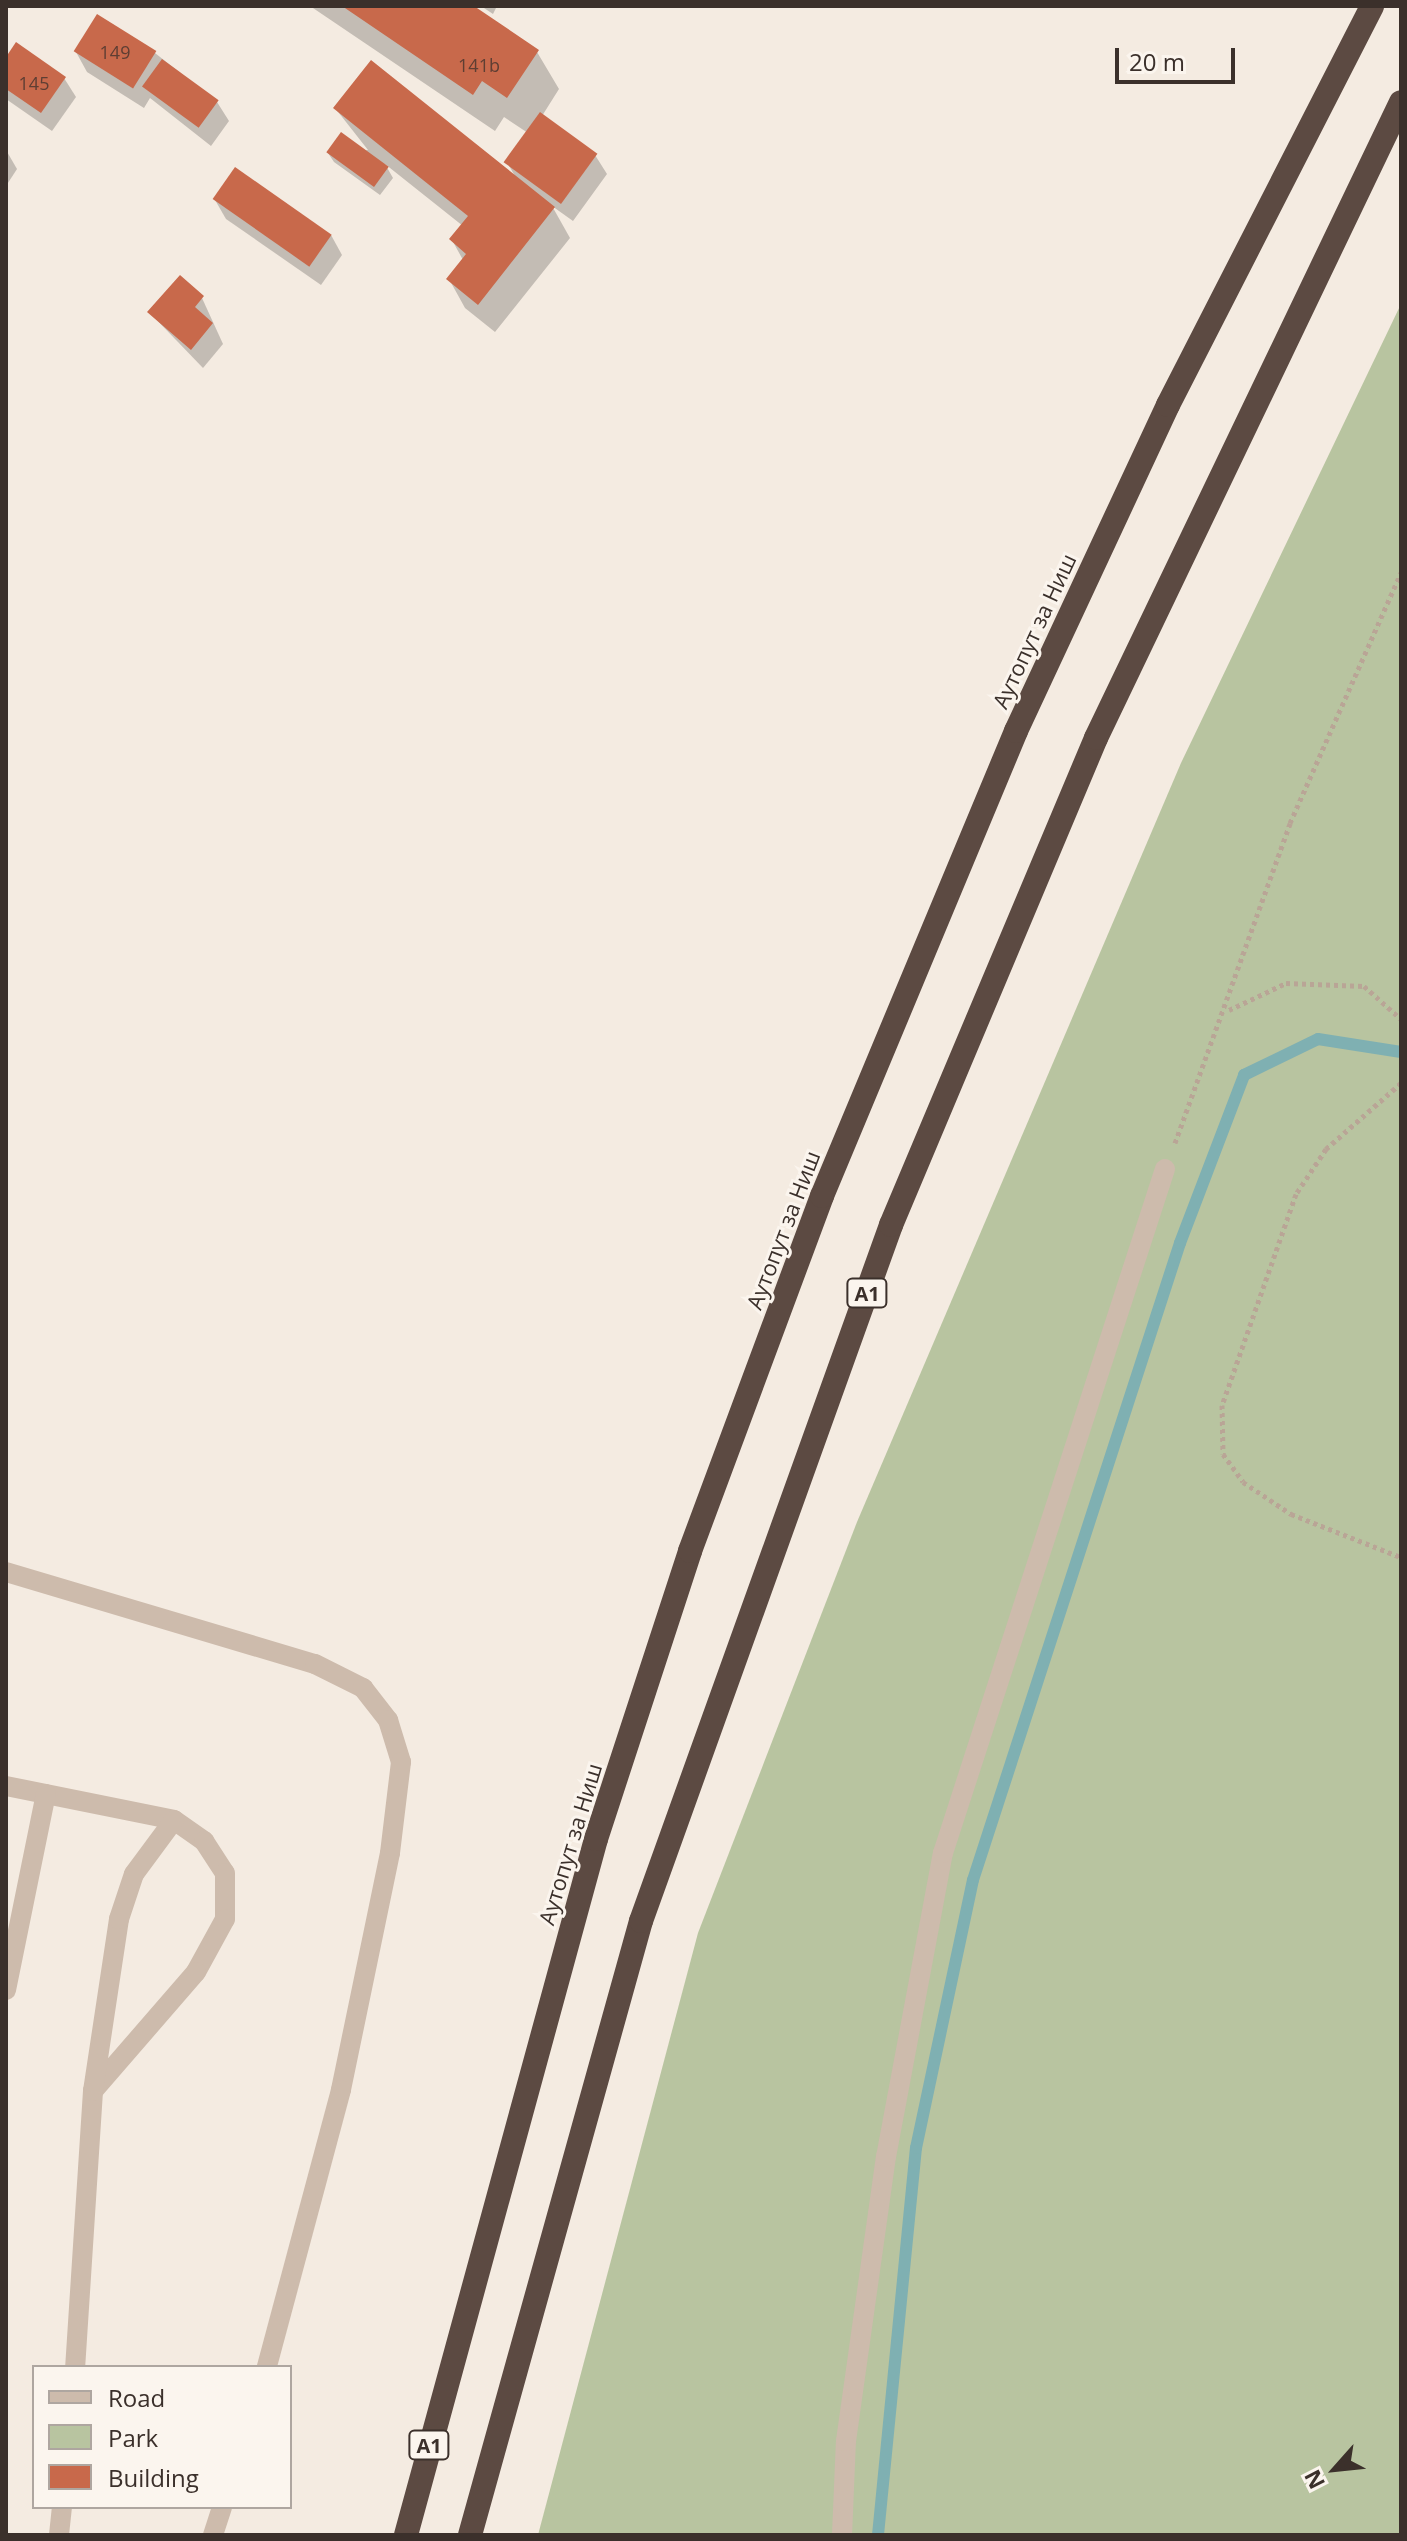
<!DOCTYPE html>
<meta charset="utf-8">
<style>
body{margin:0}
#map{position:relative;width:1407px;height:2541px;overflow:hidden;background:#f4ebe1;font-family:"Open Sans",sans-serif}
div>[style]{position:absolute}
.green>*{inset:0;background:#b8c4a0}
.shadow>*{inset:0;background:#0003}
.stream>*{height:12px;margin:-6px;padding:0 6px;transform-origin:6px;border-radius:6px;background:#7fb0b2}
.building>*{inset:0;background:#c8694b;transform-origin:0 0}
.path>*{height:5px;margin-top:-2.5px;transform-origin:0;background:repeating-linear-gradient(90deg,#b9a596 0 4px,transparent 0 8px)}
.minor>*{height:20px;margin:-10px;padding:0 10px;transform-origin:10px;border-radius:10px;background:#cdbbac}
.highway>*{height:24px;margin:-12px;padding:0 12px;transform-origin:12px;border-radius:12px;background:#5c4a42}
span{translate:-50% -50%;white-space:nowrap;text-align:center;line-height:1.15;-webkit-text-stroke:6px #fbf5ee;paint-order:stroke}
.number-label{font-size:18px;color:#5e3e33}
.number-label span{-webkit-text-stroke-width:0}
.shield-label span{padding:2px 6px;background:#fbf5ee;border:2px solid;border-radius:6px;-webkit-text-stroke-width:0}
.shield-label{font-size:20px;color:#3b302b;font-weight:700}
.street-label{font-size:22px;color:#3b302b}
.frame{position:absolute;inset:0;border:8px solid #3b302b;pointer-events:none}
.legend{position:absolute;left:32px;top:2365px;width:260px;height:144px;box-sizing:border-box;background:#fbf5ee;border:2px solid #aea6a0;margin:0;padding:10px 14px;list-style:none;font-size:24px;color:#3b302b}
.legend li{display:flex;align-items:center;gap:16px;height:40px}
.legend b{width:40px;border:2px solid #aea6a0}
.north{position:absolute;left:1295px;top:2429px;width:80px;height:80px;-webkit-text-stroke:6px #fbf5ee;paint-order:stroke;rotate:243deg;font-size:22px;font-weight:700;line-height:32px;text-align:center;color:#3b302b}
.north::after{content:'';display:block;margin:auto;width:28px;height:36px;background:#3b302b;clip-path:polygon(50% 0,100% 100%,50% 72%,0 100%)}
.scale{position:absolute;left:1115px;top:48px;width:120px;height:36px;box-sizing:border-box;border:4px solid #3b302b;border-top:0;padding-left:10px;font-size:24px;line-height:28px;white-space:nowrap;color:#3b302b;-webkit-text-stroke:6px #fbf5ee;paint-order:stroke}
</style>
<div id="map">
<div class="green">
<div style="clip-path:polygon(1401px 304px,1401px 2535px,538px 2535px,698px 1933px,857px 1522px,1181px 763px)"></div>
</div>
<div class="shadow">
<div style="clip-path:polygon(310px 6px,470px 6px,537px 52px,559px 89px,542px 116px,595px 155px,607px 174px,573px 221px,552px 206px,570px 238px,495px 332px,465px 308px,449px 279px,463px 260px,452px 240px,463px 226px,385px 164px,393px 178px,380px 195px,334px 162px,328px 153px,368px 150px,335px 108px,516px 178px,507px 162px,528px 133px,504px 117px,495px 131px)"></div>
<div style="clip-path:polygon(481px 6px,497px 6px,493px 14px)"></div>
<div style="clip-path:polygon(76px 52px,155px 53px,217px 102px,229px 121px,211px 146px,150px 98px,144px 108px,87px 72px)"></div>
<div style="clip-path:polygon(6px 60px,64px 78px,76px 97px,52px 131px,6px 99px)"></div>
<div style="clip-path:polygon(6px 150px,17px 169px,6px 186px)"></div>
<div style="clip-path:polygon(215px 200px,331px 235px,342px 255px,321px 285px,226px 219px)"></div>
<div style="clip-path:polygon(202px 298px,223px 344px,203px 368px,150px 313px)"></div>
</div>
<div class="stream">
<div style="left:878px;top:2535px;width:389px;rotate:-84.4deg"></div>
<div style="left:916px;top:2148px;width:274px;rotate:-78deg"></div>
<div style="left:973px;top:1880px;width:670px;rotate:-72deg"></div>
<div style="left:1180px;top:1243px;width:180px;rotate:-69.1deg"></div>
<div style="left:1244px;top:1075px;width:82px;rotate:-25.9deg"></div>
<div style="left:1318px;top:1039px;width:84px;rotate:8.9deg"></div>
</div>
<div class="building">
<div style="clip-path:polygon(342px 6px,474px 6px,539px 50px,507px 98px,482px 81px,473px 95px)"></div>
<div style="left:97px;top:14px;width:70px;height:44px;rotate:32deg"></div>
<div style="clip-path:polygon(16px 42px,66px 77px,41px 113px,6px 89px,6px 57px)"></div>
<div style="left:162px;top:59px;width:70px;height:34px;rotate:36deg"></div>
<div style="clip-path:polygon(371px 60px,555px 207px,478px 305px,446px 279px,466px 254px,449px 239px,468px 216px,333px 108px)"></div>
<div style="left:540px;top:112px;width:71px;height:62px;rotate:36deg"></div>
<div style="left:341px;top:132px;width:59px;height:25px;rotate:36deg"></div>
<div style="left:235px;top:167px;width:118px;height:39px;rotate:35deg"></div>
<div style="clip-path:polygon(180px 275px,204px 296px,195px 307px,213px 323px,191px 350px,147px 312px)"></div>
</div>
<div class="path">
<div style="left:1229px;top:1010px;width:63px;rotate:-25.3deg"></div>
<div style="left:1286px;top:983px;width:78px;rotate:2.2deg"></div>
<div style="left:1364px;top:986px;width:50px;rotate:41.7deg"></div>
<div style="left:1401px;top:1083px;width:100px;rotate:138.7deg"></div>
<div style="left:1326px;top:1149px;width:54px;rotate:123.7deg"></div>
<div style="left:1296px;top:1194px;width:224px;rotate:109.3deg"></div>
<div style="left:1222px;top:1405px;width:49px;rotate:88.8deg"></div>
<div style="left:1223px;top:1454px;width:34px;rotate:54deg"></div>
<div style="left:1243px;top:1482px;width:58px;rotate:33.7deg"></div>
<div style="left:1291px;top:1514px;width:118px;rotate:21.4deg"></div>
<div style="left:1175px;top:1143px;width:340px;rotate:-70.2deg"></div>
<div style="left:1290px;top:823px;width:274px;rotate:-66.1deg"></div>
</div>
<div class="minor">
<div style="left:6px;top:1572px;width:322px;rotate:16.6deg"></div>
<div style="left:315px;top:1664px;width:54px;rotate:26.6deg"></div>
<div style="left:363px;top:1688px;width:41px;rotate:52deg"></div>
<div style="left:388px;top:1720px;width:44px;rotate:72.8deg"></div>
<div style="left:401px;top:1762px;width:92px;rotate:96.9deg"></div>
<div style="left:390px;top:1853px;width:242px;rotate:101.7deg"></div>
<div style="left:341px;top:2090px;width:287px;rotate:105deg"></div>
<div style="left:6px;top:1786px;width:171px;rotate:11.4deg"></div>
<div style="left:174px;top:1820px;width:37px;rotate:35deg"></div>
<div style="left:204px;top:1841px;width:38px;rotate:57deg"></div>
<div style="left:225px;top:1873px;width:46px;rotate:90deg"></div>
<div style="left:225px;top:1919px;width:60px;rotate:118.7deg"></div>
<div style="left:196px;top:1972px;width:157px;rotate:130.9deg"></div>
<div style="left:93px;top:2091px;width:277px;rotate:93.7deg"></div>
<div style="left:6px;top:1990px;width:200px;rotate:-78.5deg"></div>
<div style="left:93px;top:2091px;width:174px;rotate:-81.4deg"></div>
<div style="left:119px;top:1919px;width:47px;rotate:-71.6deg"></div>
<div style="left:134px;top:1874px;width:67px;rotate:-53.5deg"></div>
<div style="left:59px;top:2535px;width:28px;rotate:-84deg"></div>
<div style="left:213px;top:2535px;width:29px;rotate:-72deg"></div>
<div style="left:842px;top:2535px;width:94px;rotate:-87.6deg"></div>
<div style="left:846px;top:2441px;width:287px;rotate:-82deg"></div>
<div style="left:886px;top:2157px;width:309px;rotate:-79.4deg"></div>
<div style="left:943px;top:1853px;width:719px;rotate:-72.02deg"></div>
</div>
<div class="highway">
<div style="left:406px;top:2535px;width:721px;rotate:-74.73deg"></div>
<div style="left:596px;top:1839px;width:303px;rotate:-71.9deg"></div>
<div style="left:690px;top:1551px;width:379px;rotate:-69.6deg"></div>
<div style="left:822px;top:1196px;width:504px;rotate:-67.35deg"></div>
<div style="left:1016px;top:731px;width:360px;rotate:-65deg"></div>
<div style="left:1168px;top:405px;width:448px;rotate:-62.9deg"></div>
<div style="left:470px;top:2535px;width:637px;rotate:-74.44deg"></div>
<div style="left:641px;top:1921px;width:740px;rotate:-70.24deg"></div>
<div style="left:891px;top:1225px;width:528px;rotate:-67.17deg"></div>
<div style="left:1096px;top:738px;width:705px;rotate:-64.38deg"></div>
</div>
<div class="number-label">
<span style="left:115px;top:52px">149</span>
<span style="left:479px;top:65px">141b</span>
<span style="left:34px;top:83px">145</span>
</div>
<div class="shield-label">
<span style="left:867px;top:1293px">A1</span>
<span style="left:429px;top:2445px">A1</span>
</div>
<div class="street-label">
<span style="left:1034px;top:631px;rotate:-65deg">Аутопут за Ниш</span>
<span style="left:783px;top:1230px;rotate:-69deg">Аутопут за Ниш</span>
<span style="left:570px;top:1844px;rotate:-73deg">Аутопут за Ниш</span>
</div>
<div class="frame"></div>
<ul class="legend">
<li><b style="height:10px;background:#cdbbac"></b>Road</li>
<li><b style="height:22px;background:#b8c4a0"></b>Park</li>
<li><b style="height:22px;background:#c8694b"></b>Building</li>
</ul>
<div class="north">N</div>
<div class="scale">20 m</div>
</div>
